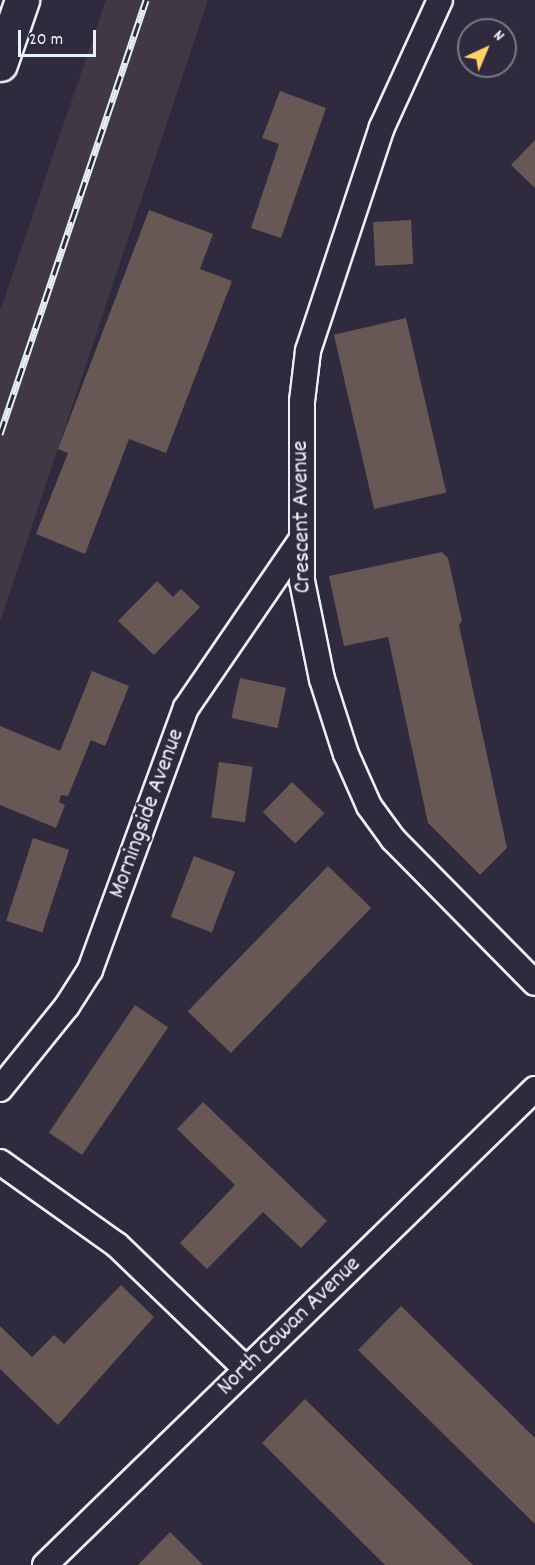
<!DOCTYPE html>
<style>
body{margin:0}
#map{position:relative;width:535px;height:1565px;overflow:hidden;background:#2f2a3d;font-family:Dekko,sans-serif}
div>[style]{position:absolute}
.built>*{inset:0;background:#403844}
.building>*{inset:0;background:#675855;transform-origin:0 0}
.roads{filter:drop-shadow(2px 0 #e8f1f8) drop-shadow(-2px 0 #e8f1f8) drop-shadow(0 2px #e8f1f8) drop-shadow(0 -2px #e8f1f8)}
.minor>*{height:24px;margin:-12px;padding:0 12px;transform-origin:12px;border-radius:12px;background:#2f2a3d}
.secondary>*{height:33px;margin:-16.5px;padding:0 16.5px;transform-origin:16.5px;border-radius:16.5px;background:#2f2a3d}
.rail>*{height:7px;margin-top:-3.5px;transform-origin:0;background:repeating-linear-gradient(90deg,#2f2a3d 0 14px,#e8f1f8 0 28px);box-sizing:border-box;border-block:2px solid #e8f1f8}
span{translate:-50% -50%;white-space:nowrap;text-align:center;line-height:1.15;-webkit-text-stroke:4.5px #2f2a3d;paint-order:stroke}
.street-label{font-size:24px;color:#e8f1f8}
.north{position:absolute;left:457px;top:18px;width:60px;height:60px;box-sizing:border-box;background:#2f2a3d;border:2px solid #797a88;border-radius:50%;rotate:44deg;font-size:16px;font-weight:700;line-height:24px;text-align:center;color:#e8f1f8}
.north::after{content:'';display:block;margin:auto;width:21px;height:27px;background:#ffd166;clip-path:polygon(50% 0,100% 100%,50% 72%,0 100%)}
.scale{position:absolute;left:18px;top:30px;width:78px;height:27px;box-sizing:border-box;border:3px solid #e8f1f8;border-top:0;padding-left:8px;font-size:18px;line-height:21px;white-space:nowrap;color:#e8f1f8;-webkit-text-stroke:4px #2f2a3d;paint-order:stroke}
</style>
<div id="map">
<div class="built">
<div style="clip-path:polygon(106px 0,208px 0,0 622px,0 311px)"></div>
</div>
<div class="building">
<div style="clip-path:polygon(280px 91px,326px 108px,281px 238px,251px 228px,279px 144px,262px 138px)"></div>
<div style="clip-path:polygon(535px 140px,535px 188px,511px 165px)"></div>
<div style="clip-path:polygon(149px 210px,213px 234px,200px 269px,232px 281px,166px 453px,129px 439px,85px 554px,36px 534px,68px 453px,58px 449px)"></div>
<div style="left:411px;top:220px;width:44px;height:38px;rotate:87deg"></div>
<div style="left:406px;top:318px;width:179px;height:74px;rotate:77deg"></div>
<div style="clip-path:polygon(442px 552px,448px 558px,462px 621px,459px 625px,507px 848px,480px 875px,428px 823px,388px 637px,344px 646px,329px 576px)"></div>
<div style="clip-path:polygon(157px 581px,173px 597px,181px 589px,200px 607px,154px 655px,118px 621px)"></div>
<div style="clip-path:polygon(92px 671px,129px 686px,105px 746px,91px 740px,68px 796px,61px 795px,59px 802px,65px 805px,56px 828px,0 805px,0 726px,60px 751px)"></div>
<div style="left:240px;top:678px;width:47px;height:41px;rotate:12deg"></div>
<div style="left:219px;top:762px;width:34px;height:56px;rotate:8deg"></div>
<div style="left:292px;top:782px;width:45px;height:42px;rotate:44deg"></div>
<div style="left:33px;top:838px;width:38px;height:87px;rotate:18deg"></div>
<div style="left:194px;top:856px;width:44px;height:65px;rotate:21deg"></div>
<div style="left:328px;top:866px;width:60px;height:202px;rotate:44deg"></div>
<div style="left:135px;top:1005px;width:40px;height:154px;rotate:34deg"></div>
<div style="clip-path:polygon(203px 1102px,327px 1221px,301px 1248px,263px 1212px,207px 1269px,180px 1243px,235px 1185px,177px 1129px)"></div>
<div style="clip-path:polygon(121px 1285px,154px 1317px,58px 1425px,0 1369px,0 1326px,32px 1357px,54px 1335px,64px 1344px)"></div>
<div style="clip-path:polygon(401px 1306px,535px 1438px,535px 1524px,358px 1350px)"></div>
<div style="clip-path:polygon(305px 1399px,473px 1565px,385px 1565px,262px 1443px)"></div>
<div style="clip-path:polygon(170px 1532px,203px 1565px,138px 1565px)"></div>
</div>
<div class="roads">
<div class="minor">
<div style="left:440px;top:0;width:140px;rotate:114.5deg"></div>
<div style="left:382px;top:127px;width:236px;rotate:108.3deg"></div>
<div style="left:308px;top:351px;width:50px;rotate:96.8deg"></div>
<div style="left:302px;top:401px;width:180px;rotate:90deg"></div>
<div style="left:302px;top:581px;width:100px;rotate:78.5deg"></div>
<div style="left:322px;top:679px;width:79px;rotate:72.3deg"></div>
<div style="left:346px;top:754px;width:57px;rotate:66.1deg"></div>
<div style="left:369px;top:806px;width:41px;rotate:54deg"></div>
<div style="left:393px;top:839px;width:202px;rotate:45.4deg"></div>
<div style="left:0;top:1089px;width:107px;rotate:-51.1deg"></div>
<div style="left:67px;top:1006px;width:43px;rotate:-57.4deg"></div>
<div style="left:90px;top:970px;width:279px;rotate:-69.9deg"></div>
<div style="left:186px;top:708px;width:204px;rotate:-55.6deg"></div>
<div style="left:0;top:1162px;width:143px;rotate:35.4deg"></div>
<div style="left:117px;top:1245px;width:179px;rotate:43.9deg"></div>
<div style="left:45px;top:1565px;width:683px;rotate:-44.17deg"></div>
</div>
<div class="secondary">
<div style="left:0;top:64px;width:68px;rotate:-71deg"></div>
</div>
</div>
<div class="rail">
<div style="left:0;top:434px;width:458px;rotate:-71.4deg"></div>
</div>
<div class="street-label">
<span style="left:303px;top:517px;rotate:-91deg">Crescent Avenue</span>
<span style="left:148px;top:814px;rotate:-70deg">Morningside Avenue</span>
<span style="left:290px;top:1327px;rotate:-44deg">North Cowan Avenue</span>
</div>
<div class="north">N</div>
<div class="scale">20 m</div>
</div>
